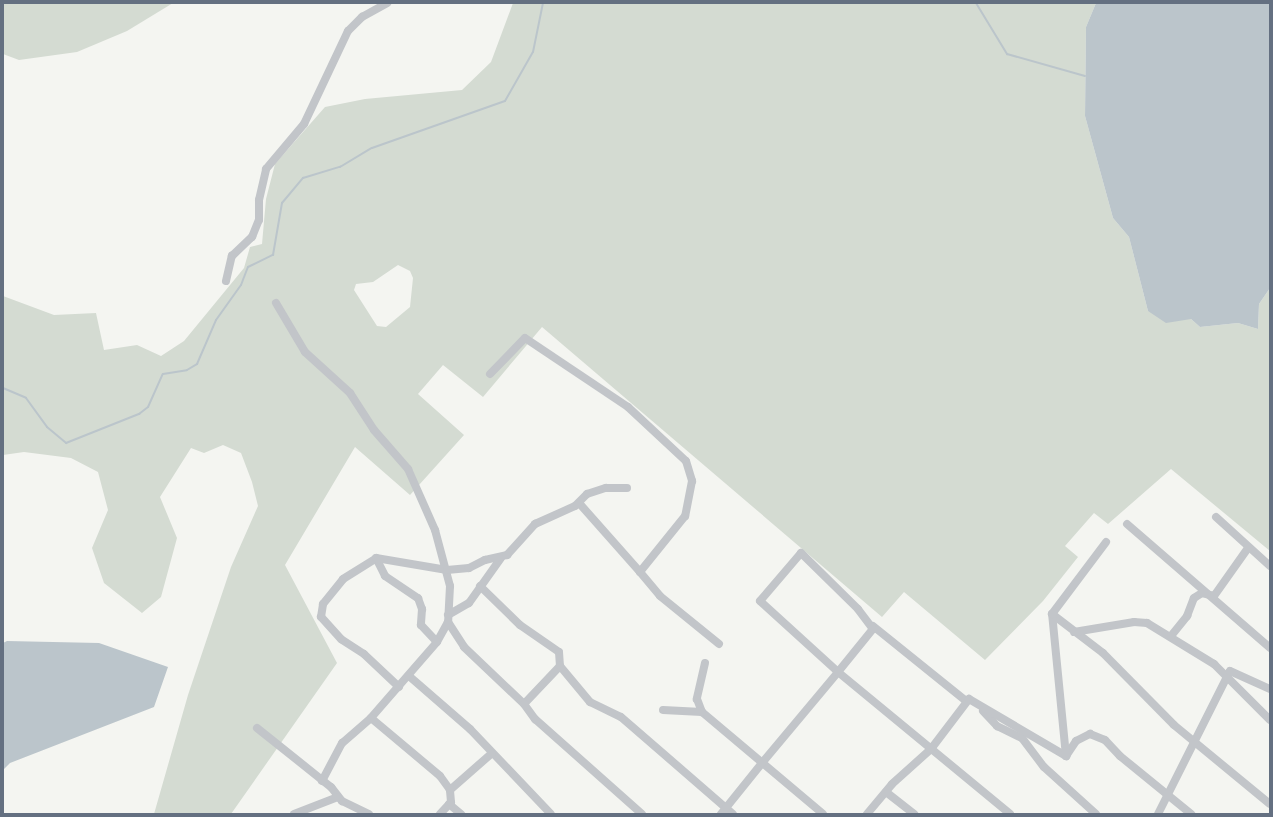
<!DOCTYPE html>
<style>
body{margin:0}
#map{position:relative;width:1273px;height:817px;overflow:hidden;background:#f4f5f1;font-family:Barlow,sans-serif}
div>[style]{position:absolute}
.green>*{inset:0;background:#d4dbd2}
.water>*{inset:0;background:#bbc5cb}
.stream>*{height:2px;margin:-1px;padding:0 1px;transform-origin:1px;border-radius:1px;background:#bbc5cb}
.minor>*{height:8px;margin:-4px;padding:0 4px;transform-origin:4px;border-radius:4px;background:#c2c5c9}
span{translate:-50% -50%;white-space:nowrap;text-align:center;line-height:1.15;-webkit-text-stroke:4px #fff;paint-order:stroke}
.frame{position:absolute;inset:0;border:4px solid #647081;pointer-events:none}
</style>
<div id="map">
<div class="green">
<div style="clip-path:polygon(3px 3px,173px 3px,127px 31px,77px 52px,19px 60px,3px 54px)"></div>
<div style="clip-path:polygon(evenodd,513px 3px,1096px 3px,1086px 27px,1085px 116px,1113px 218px,1129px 237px,1148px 311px,1191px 319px,1200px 327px,1238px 323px,1258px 329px,1259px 304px,1270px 288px,1270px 551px,1171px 469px,1108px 524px,1094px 513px,1065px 546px,1078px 557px,1043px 601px,985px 660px,904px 592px,882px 617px,542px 327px,483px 397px,443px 365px,418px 394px,464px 435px,410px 495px,355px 447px,285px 565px,337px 663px,231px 814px,154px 814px,188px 695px,231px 567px,258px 506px,252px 482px,241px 453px,223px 445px,204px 453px,191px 448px,160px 497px,177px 538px,161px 597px,142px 613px,104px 583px,92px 548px,108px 510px,98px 472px,71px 458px,24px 452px,3px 455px,3px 296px,54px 315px,96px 313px,104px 350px,137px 345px,161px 356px,184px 341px,244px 268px,250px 247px,262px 244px,266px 199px,275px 164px,325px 107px,365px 99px,462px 90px,491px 62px,513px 3px,398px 265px,410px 271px,413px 278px,410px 307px,386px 327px,377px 326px,354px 290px,356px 284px,373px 282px,398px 265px)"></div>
</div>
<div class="water">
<div style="clip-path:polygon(1096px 3px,1270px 3px,1270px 288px,1259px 304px,1258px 329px,1238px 323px,1200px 327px,1191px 319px,1166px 323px,1148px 311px,1129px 237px,1113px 218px,1085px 116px,1086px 27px)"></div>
<div style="clip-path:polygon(7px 641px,99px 643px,168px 667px,154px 707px,10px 763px,3px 770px,3px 643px)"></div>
</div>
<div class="stream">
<div style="left:976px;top:3px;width:60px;rotate:58.7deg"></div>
<div style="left:1007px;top:54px;width:81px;rotate:15.8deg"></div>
<div style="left:3px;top:388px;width:25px;rotate:23deg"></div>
<div style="left:26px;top:398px;width:36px;rotate:54deg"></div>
<div style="left:47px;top:427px;width:25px;rotate:40deg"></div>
<div style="left:66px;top:443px;width:79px;rotate:-21.7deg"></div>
<div style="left:139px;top:414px;width:11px;rotate:-38deg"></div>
<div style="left:148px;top:407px;width:36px;rotate:-66deg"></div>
<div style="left:163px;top:374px;width:24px;rotate:-9deg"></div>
<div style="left:187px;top:370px;width:12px;rotate:-31deg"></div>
<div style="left:197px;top:364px;width:48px;rotate:-66.6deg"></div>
<div style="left:216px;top:320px;width:43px;rotate:-54.5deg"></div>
<div style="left:241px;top:285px;width:19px;rotate:-69deg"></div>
<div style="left:248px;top:267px;width:28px;rotate:-26deg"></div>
<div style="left:273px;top:255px;width:53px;rotate:-80.2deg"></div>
<div style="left:282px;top:203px;width:33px;rotate:-50deg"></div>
<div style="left:303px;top:178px;width:39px;rotate:-17deg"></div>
<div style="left:340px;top:167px;width:37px;rotate:-31deg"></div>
<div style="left:372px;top:148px;width:141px;rotate:-19.5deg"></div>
<div style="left:505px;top:101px;width:56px;rotate:-60.3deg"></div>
<div style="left:533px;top:52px;width:50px;rotate:-78.5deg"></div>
</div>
<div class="minor">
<div style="left:226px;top:281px;width:26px;rotate:-77deg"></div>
<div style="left:232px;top:256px;width:28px;rotate:-44deg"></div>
<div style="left:252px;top:237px;width:18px;rotate:-68deg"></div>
<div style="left:259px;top:220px;width:20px;rotate:-90deg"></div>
<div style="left:259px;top:200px;width:32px;rotate:-77deg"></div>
<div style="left:266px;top:169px;width:59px;rotate:-49.8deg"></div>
<div style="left:304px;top:124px;width:103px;rotate:-64.7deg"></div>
<div style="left:348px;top:31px;width:20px;rotate:-45deg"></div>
<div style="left:362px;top:17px;width:29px;rotate:-29deg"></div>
<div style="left:276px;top:303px;width:57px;rotate:59.4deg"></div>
<div style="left:305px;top:352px;width:61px;rotate:42.3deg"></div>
<div style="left:350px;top:393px;width:44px;rotate:57deg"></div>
<div style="left:374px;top:430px;width:52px;rotate:48.9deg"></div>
<div style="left:408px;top:469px;width:67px;rotate:66.1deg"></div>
<div style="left:435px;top:530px;width:58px;rotate:75deg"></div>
<div style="left:450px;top:586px;width:36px;rotate:93deg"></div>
<div style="left:448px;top:622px;width:23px;rotate:119deg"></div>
<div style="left:437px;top:642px;width:101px;rotate:131deg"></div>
<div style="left:371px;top:718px;width:38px;rotate:139deg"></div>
<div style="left:342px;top:743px;width:43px;rotate:117.8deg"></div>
<div style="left:490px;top:374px;width:50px;rotate:-45.8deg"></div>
<div style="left:525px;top:338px;width:124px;rotate:33.8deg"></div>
<div style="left:628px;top:407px;width:79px;rotate:43deg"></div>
<div style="left:686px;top:461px;width:21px;rotate:73deg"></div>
<div style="left:692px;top:481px;width:36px;rotate:101deg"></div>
<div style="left:685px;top:516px;width:72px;rotate:128.8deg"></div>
<div style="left:640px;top:572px;width:31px;rotate:50deg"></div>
<div style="left:660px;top:596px;width:76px;rotate:39.1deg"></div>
<div style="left:579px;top:503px;width:92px;rotate:48.5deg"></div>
<div style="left:1216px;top:517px;width:73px;rotate:42.2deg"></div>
<div style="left:1127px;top:524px;width:189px;rotate:40.9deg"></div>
<div style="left:376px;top:558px;width:20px;rotate:63deg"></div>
<div style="left:385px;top:576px;width:40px;rotate:34deg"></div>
<div style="left:418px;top:598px;width:12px;rotate:70deg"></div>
<div style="left:422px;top:609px;width:16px;rotate:94deg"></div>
<div style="left:421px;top:625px;width:23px;rotate:47deg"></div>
<div style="left:480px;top:586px;width:56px;rotate:44.3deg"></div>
<div style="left:520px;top:625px;width:47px;rotate:34.7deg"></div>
<div style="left:559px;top:652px;width:14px;rotate:86deg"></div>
<div style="left:560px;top:666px;width:52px;rotate:133.5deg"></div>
<div style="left:1052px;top:614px;width:64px;rotate:37.4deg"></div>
<div style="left:1103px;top:653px;width:101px;rotate:45.4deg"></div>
<div style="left:1174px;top:725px;width:124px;rotate:39.5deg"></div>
<div style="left:448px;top:615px;width:24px;rotate:-30deg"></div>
<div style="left:469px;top:603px;width:55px;rotate:-54.6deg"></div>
<div style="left:448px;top:622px;width:30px;rotate:57deg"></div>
<div style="left:464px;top:647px;width:83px;rotate:43.5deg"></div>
<div style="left:524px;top:704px;width:19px;rotate:54deg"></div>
<div style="left:535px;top:719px;width:143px;rotate:41.6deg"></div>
<div style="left:873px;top:626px;width:119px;rotate:38.9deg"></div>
<div style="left:1074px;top:632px;width:61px;rotate:-9.5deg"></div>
<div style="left:1134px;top:622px;width:13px;rotate:4deg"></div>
<div style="left:1147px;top:623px;width:79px;rotate:31.5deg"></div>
<div style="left:1214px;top:664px;width:79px;rotate:45deg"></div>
<div style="left:1171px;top:636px;width:26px;rotate:-51deg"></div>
<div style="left:1187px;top:616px;width:19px;rotate:-69deg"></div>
<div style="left:1194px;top:598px;width:9px;rotate:-32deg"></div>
<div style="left:1202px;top:593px;width:12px;rotate:14deg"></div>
<div style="left:1214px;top:596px;width:59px;rotate:-54.7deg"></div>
<div style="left:705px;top:663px;width:37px;rotate:103deg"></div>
<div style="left:697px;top:699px;width:14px;rotate:69deg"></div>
<div style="left:702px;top:712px;width:158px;rotate:40.1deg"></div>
<div style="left:560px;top:666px;width:47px;rotate:50.2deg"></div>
<div style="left:590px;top:702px;width:34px;rotate:26deg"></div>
<div style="left:621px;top:717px;width:148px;rotate:40.9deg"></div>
<div style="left:409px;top:676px;width:81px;rotate:41deg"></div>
<div style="left:470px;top:729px;width:117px;rotate:46.4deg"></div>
<div style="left:399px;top:687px;width:48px;rotate:-136.7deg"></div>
<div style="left:364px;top:654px;width:27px;rotate:-147deg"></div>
<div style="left:341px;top:639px;width:30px;rotate:-132deg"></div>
<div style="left:321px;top:617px;width:13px;rotate:-81deg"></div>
<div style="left:323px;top:604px;width:32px;rotate:-51deg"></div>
<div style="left:343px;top:579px;width:39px;rotate:-32deg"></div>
<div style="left:376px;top:558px;width:72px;rotate:9.6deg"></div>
<div style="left:447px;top:570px;width:22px;rotate:-5deg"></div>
<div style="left:469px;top:568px;width:18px;rotate:-27deg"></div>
<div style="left:485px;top:560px;width:23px;rotate:-13deg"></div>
<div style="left:507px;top:555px;width:42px;rotate:-47.9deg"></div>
<div style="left:535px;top:524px;width:44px;rotate:-24.2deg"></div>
<div style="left:575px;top:506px;width:17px;rotate:-45deg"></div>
<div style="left:587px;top:494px;width:20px;rotate:-18deg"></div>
<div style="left:606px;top:488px;width:21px"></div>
<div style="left:663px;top:710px;width:39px;rotate:3deg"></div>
<div style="left:983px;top:711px;width:21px;rotate:47deg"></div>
<div style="left:997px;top:726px;width:28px;rotate:26deg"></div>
<div style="left:1022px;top:738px;width:36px;rotate:53deg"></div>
<div style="left:1044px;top:767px;width:70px;rotate:42.1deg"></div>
<div style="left:371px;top:718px;width:90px;rotate:40deg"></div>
<div style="left:440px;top:776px;width:17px;rotate:54deg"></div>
<div style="left:257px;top:728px;width:95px;rotate:38.6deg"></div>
<div style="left:331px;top:787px;width:18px;rotate:52deg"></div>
<div style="left:342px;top:801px;width:30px;rotate:26deg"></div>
<div style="left:1066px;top:756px;width:18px;rotate:-56deg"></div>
<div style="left:1076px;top:741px;width:16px;rotate:-27deg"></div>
<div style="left:1090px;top:734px;width:16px;rotate:22deg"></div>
<div style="left:1105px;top:740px;width:22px;rotate:47deg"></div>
<div style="left:1120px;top:756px;width:92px;rotate:39.2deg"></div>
<div style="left:886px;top:792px;width:36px;rotate:38deg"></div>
<div style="left:449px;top:804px;width:16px;rotate:40deg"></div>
<div style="left:294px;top:814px;width:47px;rotate:-21.1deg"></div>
<div style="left:440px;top:814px;width:16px;rotate:-47deg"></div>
<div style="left:451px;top:802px;width:12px;rotate:-95deg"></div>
<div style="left:450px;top:790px;width:55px;rotate:-41.3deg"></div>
<div style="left:721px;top:814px;width:65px;rotate:-51.2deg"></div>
<div style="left:762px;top:763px;width:119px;rotate:-50.1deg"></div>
<div style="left:838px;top:672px;width:55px;rotate:-50.9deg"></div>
<div style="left:873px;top:629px;width:25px;rotate:-127deg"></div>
<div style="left:858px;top:609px;width:80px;rotate:-135.5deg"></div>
<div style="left:801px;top:553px;width:63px;rotate:130.5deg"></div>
<div style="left:760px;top:601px;width:105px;rotate:42.3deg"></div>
<div style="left:838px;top:672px;width:223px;rotate:39.5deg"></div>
<div style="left:867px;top:814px;width:39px;rotate:-50deg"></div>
<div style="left:892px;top:784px;width:52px;rotate:-41.9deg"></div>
<div style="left:931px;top:749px;width:63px;rotate:-52.8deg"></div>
<div style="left:969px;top:699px;width:113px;rotate:30.4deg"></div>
<div style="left:1066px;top:756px;width:143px;rotate:-95.6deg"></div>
<div style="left:1052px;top:614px;width:90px;rotate:-53.1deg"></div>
<div style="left:1158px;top:814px;width:160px;rotate:-63.3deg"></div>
<div style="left:1230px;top:671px;width:44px;rotate:24.2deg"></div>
</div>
<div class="frame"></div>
</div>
